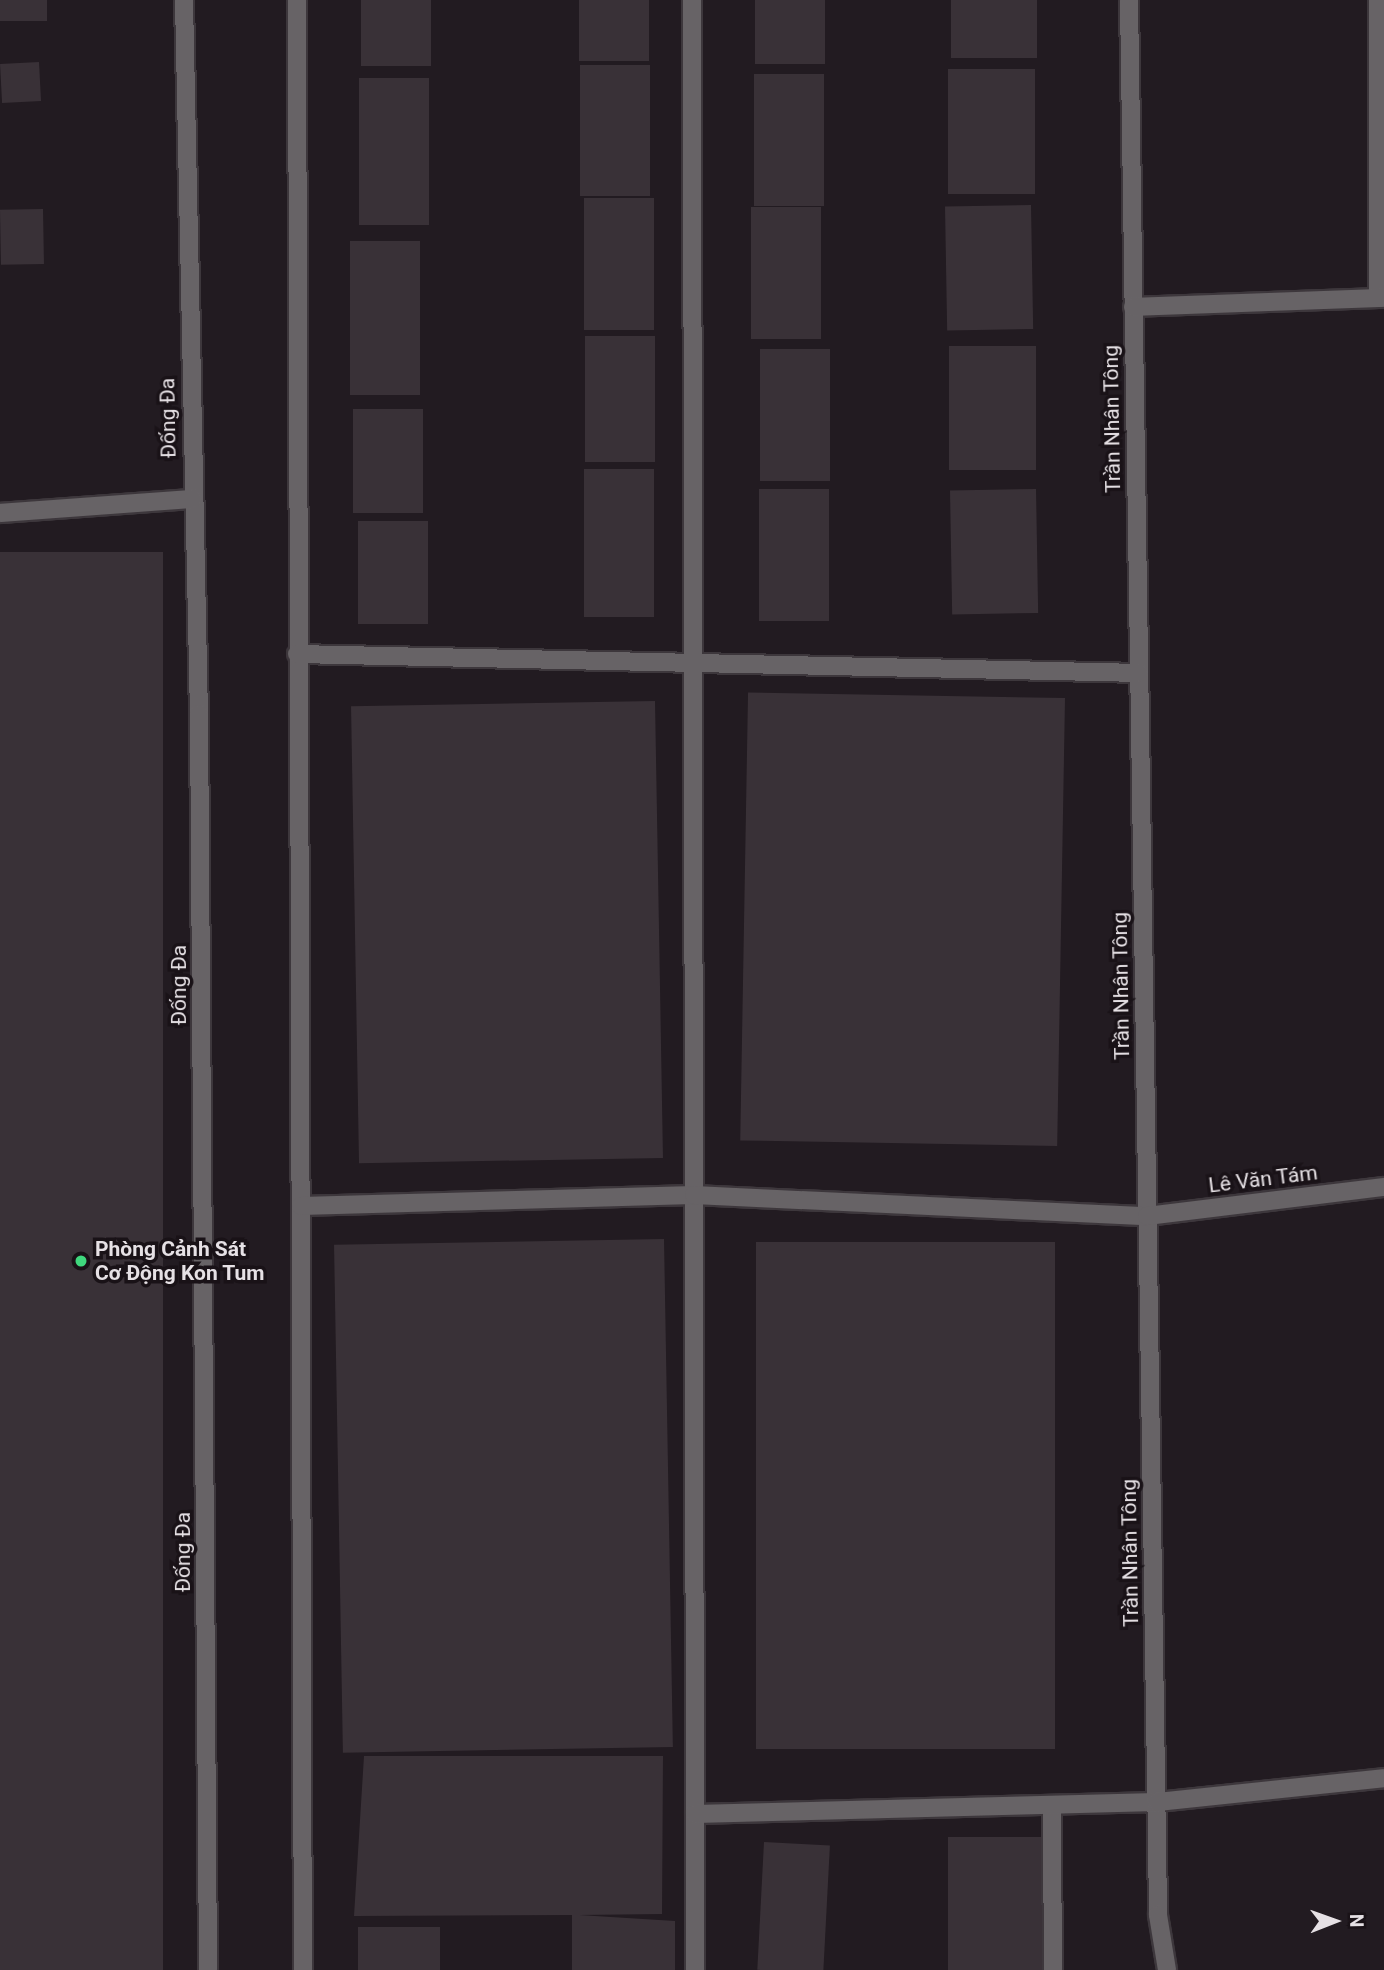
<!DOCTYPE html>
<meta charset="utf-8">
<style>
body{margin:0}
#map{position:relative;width:1384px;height:1970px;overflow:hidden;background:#221b21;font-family:Roboto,sans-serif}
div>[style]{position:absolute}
.building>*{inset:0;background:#393137;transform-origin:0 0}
.roads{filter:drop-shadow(2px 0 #3d373c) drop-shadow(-2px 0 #3d373c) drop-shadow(0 2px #3d373c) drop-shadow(0 -2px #3d373c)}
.street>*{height:18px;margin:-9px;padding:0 9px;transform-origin:9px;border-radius:9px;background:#676366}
.dots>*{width:19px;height:19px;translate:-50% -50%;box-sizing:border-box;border:4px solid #191217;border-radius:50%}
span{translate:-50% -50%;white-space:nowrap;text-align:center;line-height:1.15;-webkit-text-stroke:7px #191217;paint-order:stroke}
.street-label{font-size:21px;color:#e6e1e5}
.poi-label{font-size:21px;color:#e6e1e5;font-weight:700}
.left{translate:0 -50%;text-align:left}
.north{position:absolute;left:1300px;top:1886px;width:70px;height:70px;-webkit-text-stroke:5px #191217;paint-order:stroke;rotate:89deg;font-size:19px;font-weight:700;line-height:28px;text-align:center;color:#e6e1e5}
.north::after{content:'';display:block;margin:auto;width:24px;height:32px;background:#e6e1e5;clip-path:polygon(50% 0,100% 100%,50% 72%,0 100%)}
</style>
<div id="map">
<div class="building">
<div style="left:0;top:0;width:47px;height:21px"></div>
<div style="left:361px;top:0;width:70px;height:66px"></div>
<div style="left:579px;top:0;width:70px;height:61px"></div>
<div style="left:755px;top:0;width:70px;height:64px"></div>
<div style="left:951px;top:0;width:86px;height:58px"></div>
<div style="left:39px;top:62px;width:39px;height:39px;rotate:87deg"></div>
<div style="left:580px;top:65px;width:70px;height:131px"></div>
<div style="left:1035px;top:69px;width:125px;height:87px;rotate:90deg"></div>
<div style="left:754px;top:74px;width:70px;height:132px"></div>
<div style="left:359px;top:78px;width:70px;height:147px"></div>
<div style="left:584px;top:198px;width:70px;height:132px"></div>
<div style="left:1031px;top:205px;width:124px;height:86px;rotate:89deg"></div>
<div style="left:751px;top:207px;width:70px;height:132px"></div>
<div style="left:43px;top:209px;width:55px;height:43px;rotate:89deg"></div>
<div style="left:350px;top:241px;width:70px;height:154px"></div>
<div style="left:585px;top:336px;width:70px;height:126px"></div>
<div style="left:1036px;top:346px;width:124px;height:87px;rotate:90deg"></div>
<div style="left:760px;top:349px;width:70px;height:132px"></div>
<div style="left:423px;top:409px;width:104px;height:70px;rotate:90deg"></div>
<div style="left:584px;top:469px;width:70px;height:148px"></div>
<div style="left:759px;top:489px;width:70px;height:132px"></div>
<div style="left:1036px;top:489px;width:124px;height:86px;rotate:89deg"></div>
<div style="left:428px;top:521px;width:103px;height:70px;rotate:90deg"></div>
<div style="left:0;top:552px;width:163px;height:1418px"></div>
<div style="left:1065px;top:698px;width:448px;height:317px;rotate:91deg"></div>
<div style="left:655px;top:701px;width:457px;height:304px;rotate:89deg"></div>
<div style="left:664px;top:1239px;width:508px;height:330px;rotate:89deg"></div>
<div style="left:1055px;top:1242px;width:507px;height:299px;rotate:90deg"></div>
<div style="clip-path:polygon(364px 1756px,663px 1756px,662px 1914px,579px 1915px,675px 1921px,675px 1970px,572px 1970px,572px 1915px,354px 1916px)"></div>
<div style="left:1042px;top:1837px;width:133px;height:94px;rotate:90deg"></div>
<div style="left:764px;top:1842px;width:66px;height:128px;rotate:3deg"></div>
<div style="left:358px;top:1927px;width:82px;height:43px"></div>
</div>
<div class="roads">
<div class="street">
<div style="left:184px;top:0;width:714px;rotate:88.8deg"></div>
<div style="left:199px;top:714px;width:1256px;rotate:89.59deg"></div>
<div style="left:297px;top:0;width:1970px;rotate:89.83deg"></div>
<div style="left:692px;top:0;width:1970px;rotate:89.91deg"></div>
<div style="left:1129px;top:0;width:1915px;rotate:89.13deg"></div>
<div style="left:1158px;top:1915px;width:56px;rotate:80.7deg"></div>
<div style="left:1378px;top:0;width:298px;rotate:90deg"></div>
<div style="left:1133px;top:307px;width:251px;rotate:-2.1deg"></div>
<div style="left:0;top:513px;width:193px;rotate:-4.2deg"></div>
<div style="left:297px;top:654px;width:842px;rotate:1.29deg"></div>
<div style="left:301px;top:1206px;width:393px;rotate:-1.6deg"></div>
<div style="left:694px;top:1195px;width:453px;rotate:2.7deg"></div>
<div style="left:1147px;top:1216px;width:239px;rotate:-7deg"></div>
<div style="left:1052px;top:1805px;width:165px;rotate:89.7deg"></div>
<div style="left:695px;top:1814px;width:462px;rotate:-1.5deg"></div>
<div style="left:1157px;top:1802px;width:228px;rotate:-6deg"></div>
</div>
</div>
<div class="dots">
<div style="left:81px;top:1261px;background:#3fd77d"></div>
</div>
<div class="street-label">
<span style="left:168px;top:418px;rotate:-91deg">Đống Đa</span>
<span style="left:1112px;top:419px;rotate:-91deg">Trần Nhân Tông</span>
<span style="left:179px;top:985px;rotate:-90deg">Đống Đa</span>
<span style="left:1121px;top:986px;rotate:-91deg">Trần Nhân Tông</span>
<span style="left:1263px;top:1179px;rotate:-7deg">Lê Văn Tám</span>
<span style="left:183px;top:1552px;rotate:-90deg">Đống Đa</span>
<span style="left:1130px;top:1553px;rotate:-91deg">Trần Nhân Tông</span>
</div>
<div class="poi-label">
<span class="left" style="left:95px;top:1261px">Phòng Cảnh Sát<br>Cơ Động Kon Tum</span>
</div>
<div class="north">N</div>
</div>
